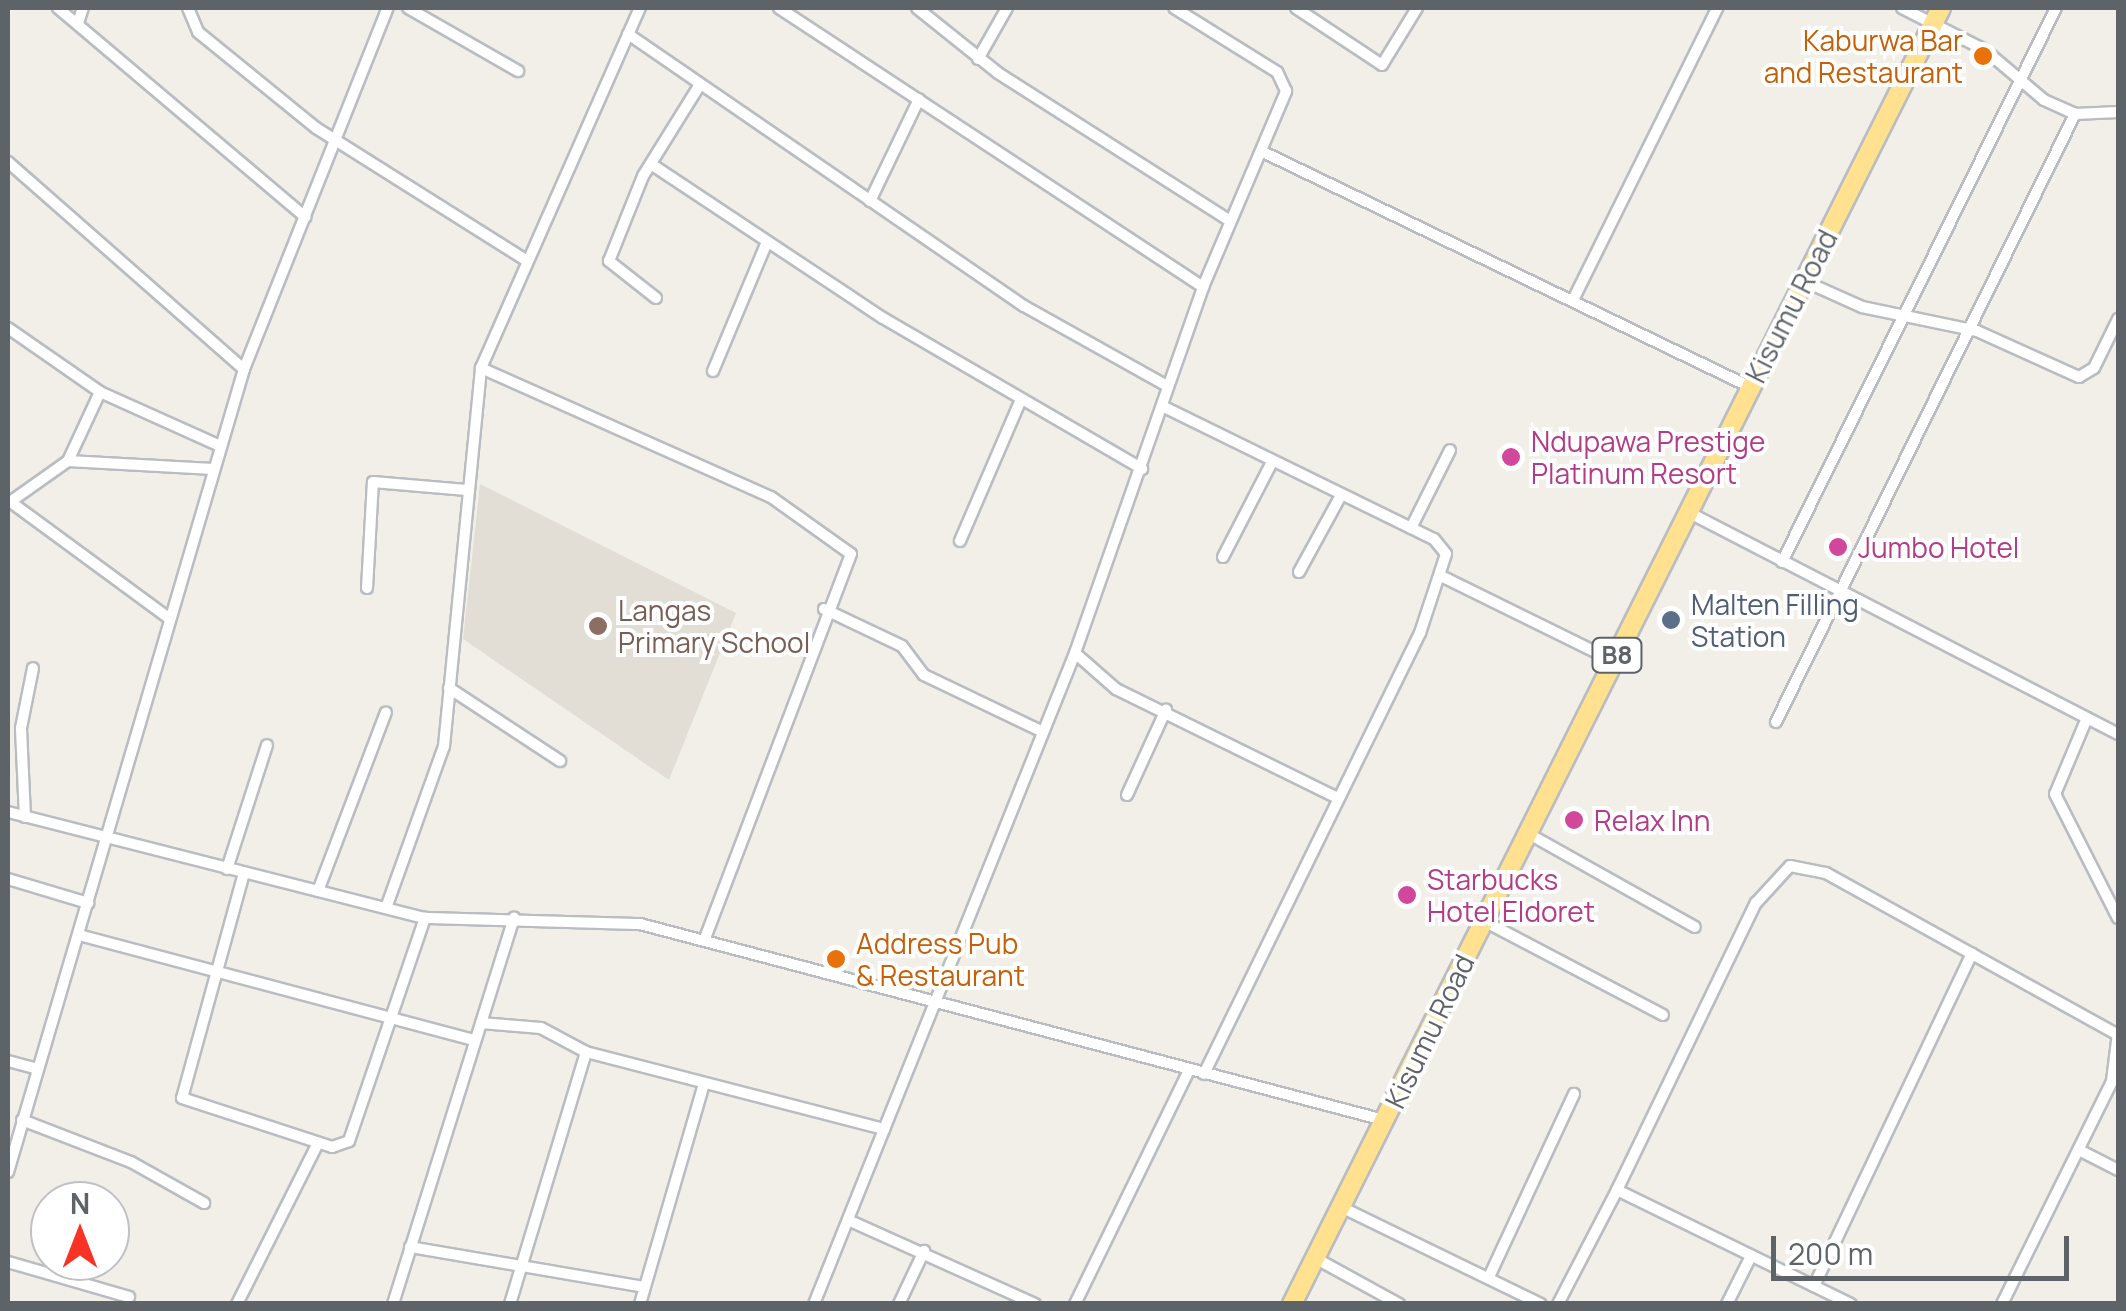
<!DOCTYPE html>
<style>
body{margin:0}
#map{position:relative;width:2126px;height:1311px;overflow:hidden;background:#f1efe7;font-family:Manrope,sans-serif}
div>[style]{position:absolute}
.education>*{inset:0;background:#e2ded5}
.roads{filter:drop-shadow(2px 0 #b9bdc1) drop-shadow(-2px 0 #b9bdc1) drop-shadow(0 2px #b9bdc1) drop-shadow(0 -2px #b9bdc1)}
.street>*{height:10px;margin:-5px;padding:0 5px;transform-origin:5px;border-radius:5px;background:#fff}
.highway>*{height:18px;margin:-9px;padding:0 9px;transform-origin:9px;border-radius:9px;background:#ffe190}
.dots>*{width:28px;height:28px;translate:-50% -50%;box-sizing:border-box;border:5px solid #fff;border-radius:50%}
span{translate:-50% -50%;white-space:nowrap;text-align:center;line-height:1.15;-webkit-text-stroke:8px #fff;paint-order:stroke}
.shield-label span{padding:2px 8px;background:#fff;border:2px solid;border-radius:8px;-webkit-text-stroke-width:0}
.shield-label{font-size:25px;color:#5e6368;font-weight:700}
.food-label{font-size:28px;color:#c56008}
.right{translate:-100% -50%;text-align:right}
.left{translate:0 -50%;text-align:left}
.street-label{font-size:28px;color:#5e6368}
.hotel-label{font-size:28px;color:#b23c85}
.service-label{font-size:28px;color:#4e5e75}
.education-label{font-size:28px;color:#785e54}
.frame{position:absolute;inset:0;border:10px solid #5e6368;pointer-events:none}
.north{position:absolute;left:30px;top:1181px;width:100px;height:100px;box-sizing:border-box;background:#fff;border:2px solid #bfc1c3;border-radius:50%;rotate:0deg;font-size:28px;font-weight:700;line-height:40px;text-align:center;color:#5e6368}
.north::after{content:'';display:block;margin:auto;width:35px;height:45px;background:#f93226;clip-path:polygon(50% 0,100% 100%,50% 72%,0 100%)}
.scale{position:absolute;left:1771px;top:1236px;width:298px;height:45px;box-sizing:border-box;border:5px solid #5e6368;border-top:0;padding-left:12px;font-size:30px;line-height:35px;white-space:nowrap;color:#5e6368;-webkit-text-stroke:8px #fff;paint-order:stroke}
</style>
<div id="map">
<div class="education">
<div style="clip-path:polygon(480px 484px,736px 613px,669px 780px,463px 639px)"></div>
</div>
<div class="roads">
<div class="street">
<div style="left:58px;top:8px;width:324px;rotate:40.2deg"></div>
<div style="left:188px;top:8px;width:26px;rotate:67deg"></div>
<div style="left:198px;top:32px;width:152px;rotate:39.1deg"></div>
<div style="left:316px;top:128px;width:248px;rotate:32.2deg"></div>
<div style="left:408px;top:8px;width:127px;rotate:29.8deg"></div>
<div style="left:779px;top:8px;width:508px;rotate:33.35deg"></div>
<div style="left:917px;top:8px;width:104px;rotate:38.7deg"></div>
<div style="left:998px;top:73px;width:274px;rotate:32.5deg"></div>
<div style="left:1296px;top:8px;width:103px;rotate:33.5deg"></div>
<div style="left:1382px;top:65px;width:67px;rotate:-58.4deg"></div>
<div style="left:1902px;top:8px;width:93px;rotate:26.8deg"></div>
<div style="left:1985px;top:50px;width:77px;rotate:40.3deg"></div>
<div style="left:2044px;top:100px;width:34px;rotate:24deg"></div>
<div style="left:2075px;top:114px;width:43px;rotate:-2.7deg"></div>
<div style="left:78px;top:23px;width:16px;rotate:-72deg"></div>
<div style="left:628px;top:34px;width:480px;rotate:34.5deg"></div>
<div style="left:1024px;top:306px;width:164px;rotate:29.2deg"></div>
<div style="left:978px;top:59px;width:59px;rotate:-60.4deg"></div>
<div style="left:1261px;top:151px;width:543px;rotate:25.76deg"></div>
<div style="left:8px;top:162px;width:314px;rotate:41.3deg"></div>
<div style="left:651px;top:164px;width:278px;rotate:33.6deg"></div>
<div style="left:883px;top:318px;width:300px;rotate:30.2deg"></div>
<div style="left:870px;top:201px;width:113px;rotate:-64.3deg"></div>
<div style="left:1804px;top:281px;width:64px;rotate:24.1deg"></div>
<div style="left:1862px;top:307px;width:117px;rotate:11.8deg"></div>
<div style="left:1977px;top:331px;width:112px;rotate:24.3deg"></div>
<div style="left:2079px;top:377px;width:17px;rotate:-31deg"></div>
<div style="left:2094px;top:368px;width:55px;rotate:-63.9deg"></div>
<div style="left:656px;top:298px;width:60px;rotate:-141.8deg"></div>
<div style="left:609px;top:261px;width:92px;rotate:-68.2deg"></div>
<div style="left:643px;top:176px;width:106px;rotate:-58.1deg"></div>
<div style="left:1573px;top:300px;width:326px;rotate:-63.7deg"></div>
<div style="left:8px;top:328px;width:112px;rotate:34.8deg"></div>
<div style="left:100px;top:392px;width:132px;rotate:24.2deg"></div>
<div style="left:481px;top:368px;width:317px;rotate:24deg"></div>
<div style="left:771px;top:497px;width:98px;rotate:35.5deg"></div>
<div style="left:851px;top:554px;width:414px;rotate:110.8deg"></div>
<div style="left:713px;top:371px;width:140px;rotate:-67.3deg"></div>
<div style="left:1162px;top:406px;width:303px;rotate:26.1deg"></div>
<div style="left:1434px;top:539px;width:19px;rotate:51deg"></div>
<div style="left:1446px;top:554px;width:83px;rotate:108.2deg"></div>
<div style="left:1420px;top:633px;width:491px;rotate:116.1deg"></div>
<div style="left:68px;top:461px;width:145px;rotate:3.2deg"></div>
<div style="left:8px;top:500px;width:201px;rotate:36.3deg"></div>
<div style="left:10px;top:502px;width:71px;rotate:-35.3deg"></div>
<div style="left:68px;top:461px;width:76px;rotate:-65.1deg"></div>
<div style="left:1688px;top:512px;width:484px;rotate:27.3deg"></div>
<div style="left:1411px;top:528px;width:87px;rotate:-63.4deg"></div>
<div style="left:960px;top:541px;width:151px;rotate:-66.7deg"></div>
<div style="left:1223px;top:557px;width:107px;rotate:-62.7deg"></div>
<div style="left:1782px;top:562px;width:618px;rotate:-63.68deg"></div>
<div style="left:1299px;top:572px;width:85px;rotate:-61.3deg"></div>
<div style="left:1443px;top:577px;width:191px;rotate:26.2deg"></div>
<div style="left:367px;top:588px;width:106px;rotate:-86.8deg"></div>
<div style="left:373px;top:482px;width:94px;rotate:4.9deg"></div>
<div style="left:824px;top:609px;width:86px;rotate:25.4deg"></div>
<div style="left:902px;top:646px;width:36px;rotate:53deg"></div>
<div style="left:924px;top:675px;width:132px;rotate:25.6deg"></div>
<div style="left:1075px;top:653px;width:55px;rotate:41.3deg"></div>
<div style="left:1116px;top:689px;width:247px;rotate:26.2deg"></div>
<div style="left:449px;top:688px;width:133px;rotate:33.3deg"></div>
<div style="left:2087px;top:718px;width:82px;rotate:112.8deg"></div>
<div style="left:2055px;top:794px;width:139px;rotate:63.1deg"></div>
<div style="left:1776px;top:722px;width:678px;rotate:-63.81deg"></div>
<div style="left:1127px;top:795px;width:94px;rotate:-65.4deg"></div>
<div style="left:8px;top:812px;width:430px;rotate:14.3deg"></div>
<div style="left:425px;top:918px;width:215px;rotate:1.6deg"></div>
<div style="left:640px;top:924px;width:769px;rotate:14.76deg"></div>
<div style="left:25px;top:817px;width:89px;rotate:-92.6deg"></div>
<div style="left:21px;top:728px;width:61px;rotate:-78.7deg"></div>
<div style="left:1529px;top:834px;width:190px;rotate:29.3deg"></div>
<div style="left:227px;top:869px;width:130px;rotate:-72.1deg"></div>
<div style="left:244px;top:873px;width:233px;rotate:105.4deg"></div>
<div style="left:182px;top:1098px;width:158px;rotate:18.1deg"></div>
<div style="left:332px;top:1147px;width:18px;rotate:-19deg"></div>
<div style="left:349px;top:1141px;width:236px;rotate:-71.2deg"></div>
<div style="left:8px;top:879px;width:84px;rotate:16.7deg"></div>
<div style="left:318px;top:891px;width:191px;rotate:-69.2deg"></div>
<div style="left:386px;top:908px;width:172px;rotate:-70.3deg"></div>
<div style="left:444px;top:746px;width:380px;rotate:-84.4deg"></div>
<div style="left:481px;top:368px;width:394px;rotate:-66.2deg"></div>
<div style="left:1484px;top:921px;width:202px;rotate:27.7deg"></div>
<div style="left:79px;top:935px;width:409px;rotate:14.9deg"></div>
<div style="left:481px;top:1023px;width:60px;rotate:4.8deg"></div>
<div style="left:541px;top:1028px;width:51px;rotate:28.1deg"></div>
<div style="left:586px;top:1052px;width:308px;rotate:14.5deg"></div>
<div style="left:8px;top:1061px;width:31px;rotate:15deg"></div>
<div style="left:22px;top:1120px;width:117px;rotate:21.1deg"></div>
<div style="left:131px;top:1162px;width:84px;rotate:29.3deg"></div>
<div style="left:2079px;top:1150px;width:44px;rotate:27.1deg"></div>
<div style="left:8px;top:1172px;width:837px;rotate:-73.62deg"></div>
<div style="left:244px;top:369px;width:389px;rotate:-68.3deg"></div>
<div style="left:1617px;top:1190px;width:319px;rotate:-64.2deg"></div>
<div style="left:1756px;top:903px;width:50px;rotate:-47.4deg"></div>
<div style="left:1790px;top:866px;width:37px;rotate:11deg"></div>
<div style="left:1826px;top:873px;width:334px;rotate:29deg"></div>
<div style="left:1341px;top:1207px;width:222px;rotate:25.9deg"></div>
<div style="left:848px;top:1220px;width:205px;rotate:24.2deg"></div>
<div style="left:410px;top:1247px;width:238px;rotate:9.7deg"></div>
<div style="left:1315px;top:1258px;width:96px;rotate:28.7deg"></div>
<div style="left:8px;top:1262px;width:126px;rotate:16.1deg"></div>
<div style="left:1489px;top:1277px;width:202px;rotate:-65.1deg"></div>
<div style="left:1814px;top:1286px;width:368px;rotate:-64.6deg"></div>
<div style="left:237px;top:1304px;width:180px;rotate:-63.3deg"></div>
<div style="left:393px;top:1304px;width:405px;rotate:-72.6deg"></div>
<div style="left:510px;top:1304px;width:263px;rotate:-73.2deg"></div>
<div style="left:640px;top:1304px;width:229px;rotate:-73.8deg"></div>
<div style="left:814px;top:1304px;width:701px;rotate:-68.15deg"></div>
<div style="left:1075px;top:653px;width:388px;rotate:-70.7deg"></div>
<div style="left:1203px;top:287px;width:213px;rotate:-67deg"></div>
<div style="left:1286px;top:91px;width:21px;rotate:-115deg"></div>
<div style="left:1277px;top:72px;width:121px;rotate:-148.1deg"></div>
<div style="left:899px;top:1304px;width:59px;rotate:-64.7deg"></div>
<div style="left:1075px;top:1304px;width:260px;rotate:-64deg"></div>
<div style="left:1558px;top:1304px;width:128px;rotate:-62.6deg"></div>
<div style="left:1617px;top:1190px;width:260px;rotate:26deg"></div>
<div style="left:1727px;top:1304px;width:54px;rotate:-63.4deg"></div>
<div style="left:2002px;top:1304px;width:249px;rotate:-63.7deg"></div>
<div style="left:2112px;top:1081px;width:48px;rotate:-82.9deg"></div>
</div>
<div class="highway">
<div style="left:1292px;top:1304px;width:1449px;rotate:-63.4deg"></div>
</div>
</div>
<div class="dots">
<div style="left:1983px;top:56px;background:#e8710a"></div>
<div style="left:1511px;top:457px;background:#d1479c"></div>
<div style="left:1838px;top:547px;background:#d1479c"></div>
<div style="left:1671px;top:620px;background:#5c6f8a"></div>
<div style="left:598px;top:626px;background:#8d6e63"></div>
<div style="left:1574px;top:820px;background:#d1479c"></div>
<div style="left:1407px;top:895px;background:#d1479c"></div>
<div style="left:836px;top:959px;background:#e8710a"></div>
</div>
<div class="shield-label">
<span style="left:1617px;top:655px">B8</span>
</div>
<div class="food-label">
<span class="right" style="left:1963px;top:56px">Kaburwa Bar<br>and Restaurant</span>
<span class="left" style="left:856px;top:959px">Address Pub<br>&amp; Restaurant</span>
</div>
<div class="street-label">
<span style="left:1791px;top:306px;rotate:-63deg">Kisumu Road</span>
<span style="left:1429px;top:1031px;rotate:-64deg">Kisumu Road</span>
</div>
<div class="hotel-label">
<span class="left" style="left:1531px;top:457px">Ndupawa Prestige<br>Platinum Resort</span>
<span class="left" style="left:1858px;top:547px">Jumbo Hotel</span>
<span class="left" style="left:1594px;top:820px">Relax Inn</span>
<span class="left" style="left:1427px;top:895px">Starbucks<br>Hotel Eldoret</span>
</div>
<div class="service-label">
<span class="left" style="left:1691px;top:620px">Malten Filling<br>Station</span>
</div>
<div class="education-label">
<span class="left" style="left:618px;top:626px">Langas<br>Primary School</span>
</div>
<div class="frame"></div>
<div class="north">N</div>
<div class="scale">200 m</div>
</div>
